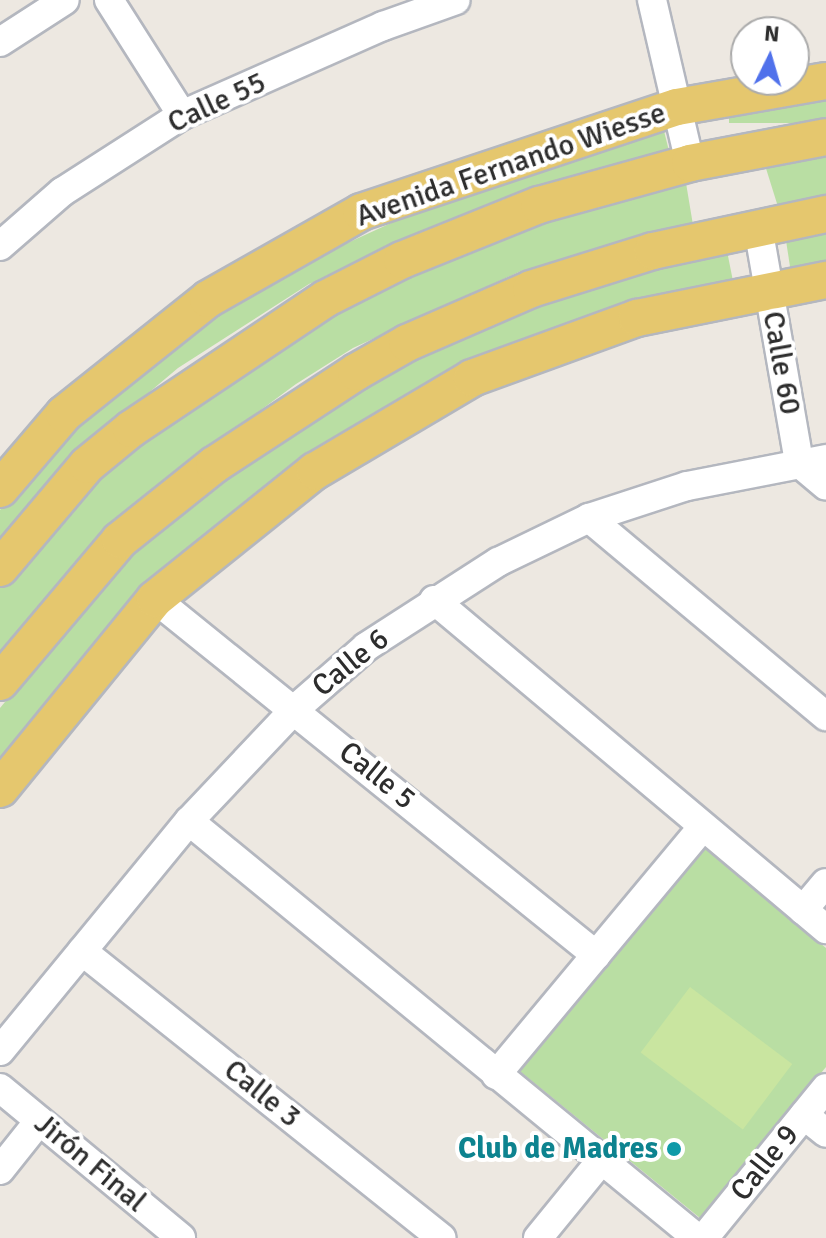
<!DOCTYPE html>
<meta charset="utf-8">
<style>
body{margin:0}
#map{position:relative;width:826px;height:1238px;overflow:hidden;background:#ede8e1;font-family:Signika,sans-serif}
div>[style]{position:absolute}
.green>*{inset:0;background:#b9dea3;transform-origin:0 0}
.pitch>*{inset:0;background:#c9e5a0;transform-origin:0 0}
.roads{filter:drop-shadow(2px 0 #b4b7bf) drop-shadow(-2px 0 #b4b7bf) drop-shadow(0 2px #b4b7bf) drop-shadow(0 -2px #b4b7bf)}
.minor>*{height:28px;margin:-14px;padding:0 14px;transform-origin:14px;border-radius:14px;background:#fff}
.major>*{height:36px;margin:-18px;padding:0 18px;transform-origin:18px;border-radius:18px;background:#e5c76e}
.dots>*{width:22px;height:22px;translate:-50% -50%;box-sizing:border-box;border:4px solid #fff;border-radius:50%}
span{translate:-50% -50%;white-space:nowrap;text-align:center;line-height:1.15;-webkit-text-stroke:8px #fff;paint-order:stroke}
.street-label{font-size:30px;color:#2d2d2d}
.culture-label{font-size:30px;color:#0d838f;font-weight:700}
.right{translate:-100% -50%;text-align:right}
.north{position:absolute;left:730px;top:16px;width:80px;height:80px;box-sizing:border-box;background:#fff;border:2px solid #ababab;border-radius:50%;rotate:5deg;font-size:22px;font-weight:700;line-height:32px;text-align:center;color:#2d2d2d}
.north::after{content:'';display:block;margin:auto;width:28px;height:36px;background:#5071eb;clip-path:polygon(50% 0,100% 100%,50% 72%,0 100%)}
</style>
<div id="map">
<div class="green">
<div style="left:826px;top:95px;width:28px;height:97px;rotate:90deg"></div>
<div style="clip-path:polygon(664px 131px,670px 155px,550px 183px,309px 284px,178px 368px,70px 459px,0 543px,0 510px,53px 448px,202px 324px,273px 277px,459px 192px,547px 160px)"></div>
<div style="clip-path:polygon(826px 150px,826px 200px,779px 210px,764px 162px)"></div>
<div style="clip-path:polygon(685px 177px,693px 225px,521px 271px,353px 348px,296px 384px,178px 471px,0 660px,0 588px,57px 519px,130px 448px,362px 292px,500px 233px)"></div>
<div style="clip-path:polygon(826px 226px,826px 266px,791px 273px,785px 234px)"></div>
<div style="clip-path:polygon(726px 246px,734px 286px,498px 348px,424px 385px,343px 435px,0 765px,0 708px,109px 577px,149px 538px,316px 413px,511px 307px)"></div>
<div style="clip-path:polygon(702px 846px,826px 948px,826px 1067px,700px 1218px,517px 1069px)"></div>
</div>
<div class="pitch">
<div style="left:690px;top:987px;width:128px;height:82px;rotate:37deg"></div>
</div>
<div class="roads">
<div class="minor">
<div style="left:109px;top:0;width:136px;rotate:57.6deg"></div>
<div style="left:652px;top:0;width:167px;rotate:76.9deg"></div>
<div style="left:0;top:42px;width:77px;rotate:-32.9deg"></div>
<div style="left:758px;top:227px;width:240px;rotate:80.1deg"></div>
<div style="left:799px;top:463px;width:35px;rotate:40deg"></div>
<div style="left:0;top:246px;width:82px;rotate:-41.1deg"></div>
<div style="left:62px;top:192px;width:143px;rotate:-32.7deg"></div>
<div style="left:182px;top:115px;width:220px;rotate:-23.9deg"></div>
<div style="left:383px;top:26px;width:77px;rotate:-19.6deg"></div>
<div style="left:589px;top:518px;width:309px;rotate:39.9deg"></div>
<div style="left:155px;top:599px;width:567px;rotate:38.91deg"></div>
<div style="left:434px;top:600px;width:512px;rotate:40.01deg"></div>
<div style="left:189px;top:821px;width:657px;rotate:39.38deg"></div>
<div style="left:803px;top:910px;width:35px;rotate:-50deg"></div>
<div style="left:82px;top:951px;width:460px;rotate:38.6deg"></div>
<div style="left:0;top:1051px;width:298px;rotate:-50.6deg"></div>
<div style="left:189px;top:821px;width:154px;rotate:-46.6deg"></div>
<div style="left:295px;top:709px;width:94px;rotate:-41.1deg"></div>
<div style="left:366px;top:647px;width:157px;rotate:-32.8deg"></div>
<div style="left:498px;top:562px;width:101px;rotate:-25.8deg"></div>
<div style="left:589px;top:518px;width:103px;rotate:-18.1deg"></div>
<div style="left:687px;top:486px;width:142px;rotate:-11deg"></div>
<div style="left:496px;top:1075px;width:322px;rotate:-50.2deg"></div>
<div style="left:0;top:1088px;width:235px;rotate:39.6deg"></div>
<div style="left:804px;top:1115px;width:28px;rotate:39deg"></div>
<div style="left:0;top:1170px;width:63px;rotate:-51.5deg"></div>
<div style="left:538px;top:1238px;width:98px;rotate:-50.8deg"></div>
<div style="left:704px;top:1238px;width:193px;rotate:-50.9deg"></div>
</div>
<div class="major">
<div style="left:0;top:489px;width:99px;rotate:-49.5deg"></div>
<div style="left:64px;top:414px;width:184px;rotate:-38.6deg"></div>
<div style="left:208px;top:299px;width:176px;rotate:-29.6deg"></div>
<div style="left:361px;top:212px;width:333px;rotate:-18.4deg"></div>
<div style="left:677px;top:107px;width:151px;rotate:-9.9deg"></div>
<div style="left:0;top:568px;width:135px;rotate:-49.8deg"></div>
<div style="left:87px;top:465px;width:57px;rotate:-39.3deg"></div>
<div style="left:131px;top:429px;width:234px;rotate:-33.8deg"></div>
<div style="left:325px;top:299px;width:86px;rotate:-26.9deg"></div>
<div style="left:402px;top:260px;width:148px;rotate:-21.9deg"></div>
<div style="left:539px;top:205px;width:157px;rotate:-15.5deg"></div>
<div style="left:690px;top:163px;width:138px;rotate:-10.8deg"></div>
<div style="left:0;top:682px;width:186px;rotate:-49.8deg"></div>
<div style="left:120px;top:540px;width:120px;rotate:-38.6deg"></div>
<div style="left:214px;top:465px;width:170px;rotate:-33.2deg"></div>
<div style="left:356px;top:372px;width:59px;rotate:-29.6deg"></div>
<div style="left:407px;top:343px;width:135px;rotate:-23.5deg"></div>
<div style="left:531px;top:289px;width:128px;rotate:-17.3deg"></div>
<div style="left:653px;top:251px;width:177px;rotate:-12.1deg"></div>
<div style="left:0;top:789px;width:245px;rotate:-50.8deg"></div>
<div style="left:155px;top:599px;width:205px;rotate:-38.7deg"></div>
<div style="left:315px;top:471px;width:182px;rotate:-30.6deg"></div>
<div style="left:472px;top:378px;width:176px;rotate:-20deg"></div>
<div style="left:637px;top:318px;width:193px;rotate:-11.4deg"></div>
</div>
</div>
<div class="dots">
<div style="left:674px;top:1149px;background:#0f9aa8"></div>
</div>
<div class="street-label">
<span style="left:217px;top:103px;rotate:-25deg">Calle 55</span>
<span style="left:511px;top:165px;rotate:-19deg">Avenida Fernando Wiesse</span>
<span style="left:781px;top:363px;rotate:80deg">Calle 60</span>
<span style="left:351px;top:663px;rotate:-39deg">Calle 6</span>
<span style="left:377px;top:776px;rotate:39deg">Calle 5</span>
<span style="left:262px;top:1094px;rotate:39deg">Calle 3</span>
<span style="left:90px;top:1163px;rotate:40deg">Jirón Final</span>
<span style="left:765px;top:1163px;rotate:-51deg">Calle 9</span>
</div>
<div class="culture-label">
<span class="right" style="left:658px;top:1149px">Club de Madres</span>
</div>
<div class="north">N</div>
</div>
